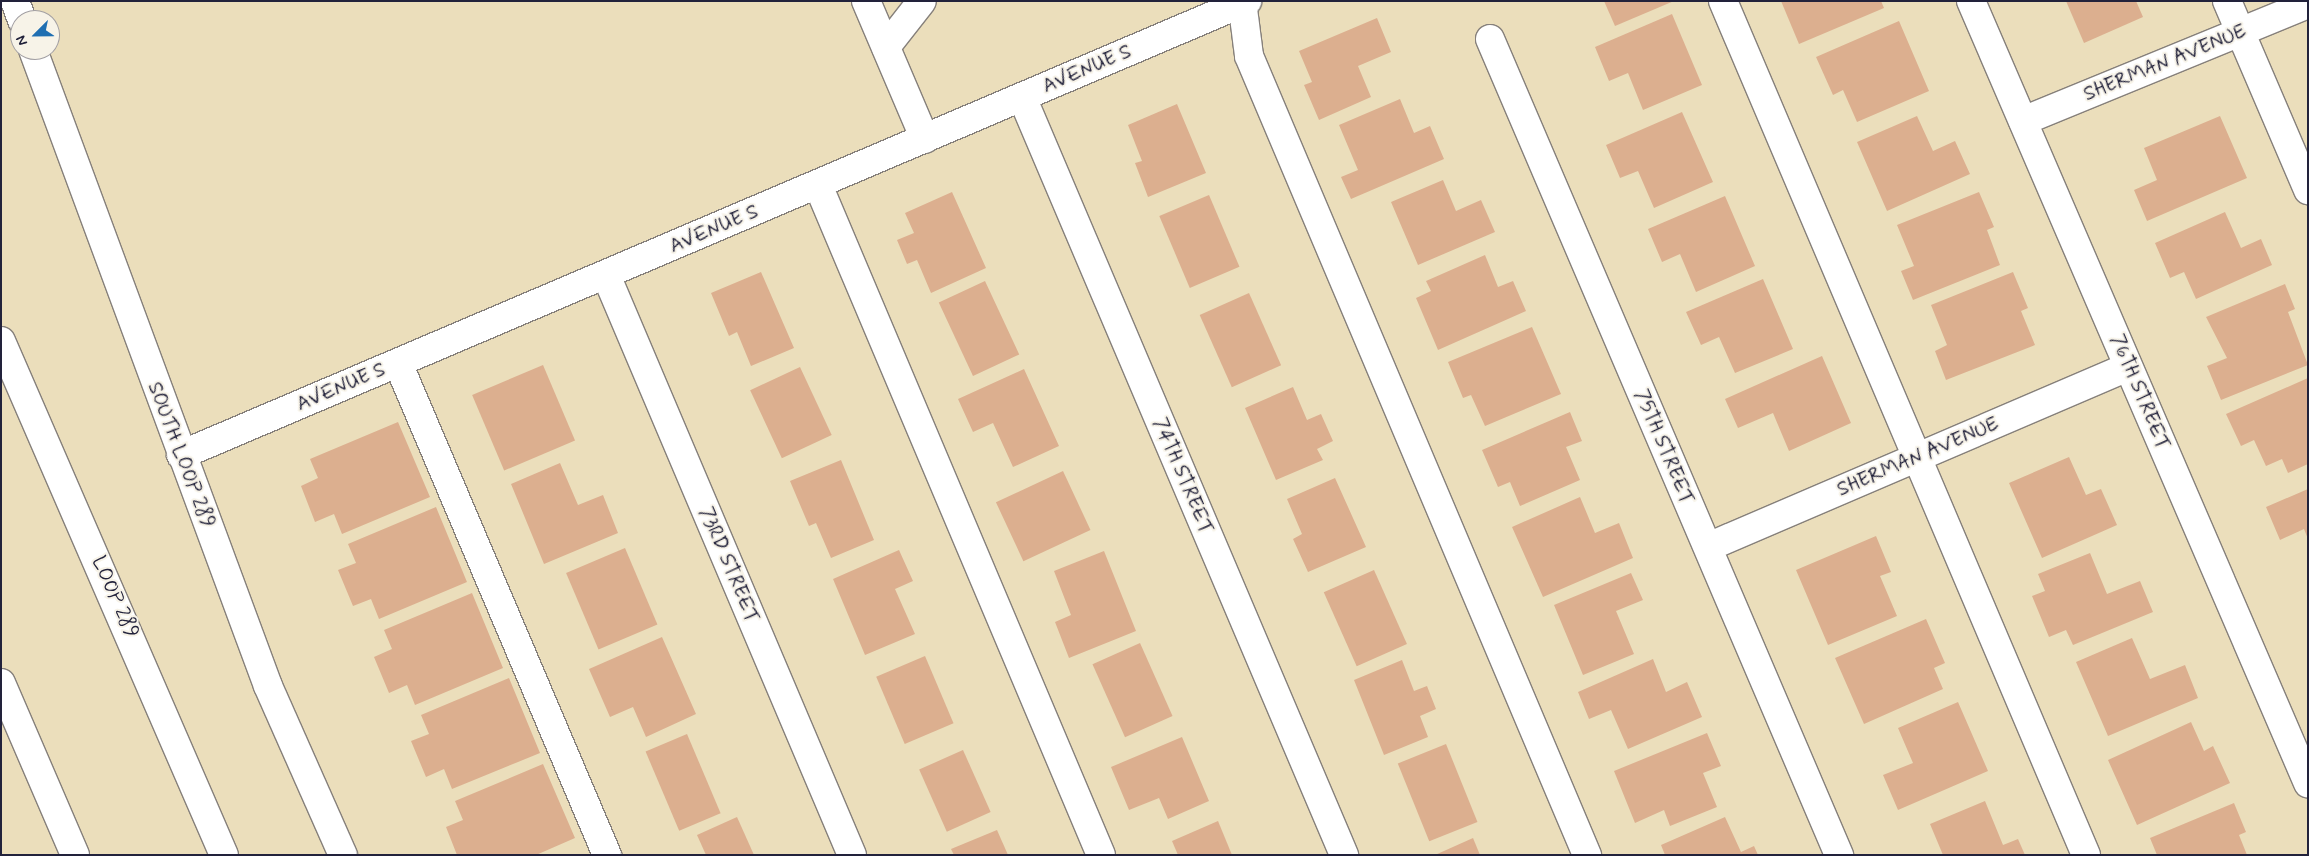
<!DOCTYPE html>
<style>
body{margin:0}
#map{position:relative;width:2309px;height:856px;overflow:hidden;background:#ebdebb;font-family:Mynerve,sans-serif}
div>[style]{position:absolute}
.building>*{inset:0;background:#dcaf8f;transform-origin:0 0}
.roads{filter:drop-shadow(1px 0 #86807b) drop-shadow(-1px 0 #86807b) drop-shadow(0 1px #86807b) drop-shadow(0 -1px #86807b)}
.minor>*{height:28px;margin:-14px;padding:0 14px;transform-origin:14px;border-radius:14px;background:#fff}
.major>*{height:28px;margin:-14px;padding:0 14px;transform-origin:14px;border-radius:14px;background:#fff}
.highway>*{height:28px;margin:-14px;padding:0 14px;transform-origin:14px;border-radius:14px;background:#fff}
span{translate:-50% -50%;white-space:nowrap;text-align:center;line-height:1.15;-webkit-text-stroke:4px #f7f3e8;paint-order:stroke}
.street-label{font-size:20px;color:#22223b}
.frame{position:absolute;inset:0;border:2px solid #22223b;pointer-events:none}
.north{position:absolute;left:10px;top:10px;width:50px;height:50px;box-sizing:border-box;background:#f7f3e8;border:1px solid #a29fa3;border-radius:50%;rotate:247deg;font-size:14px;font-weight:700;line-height:20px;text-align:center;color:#22223b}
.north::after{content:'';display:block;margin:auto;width:18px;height:22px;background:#1f6fb2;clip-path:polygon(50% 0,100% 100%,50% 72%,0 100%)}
</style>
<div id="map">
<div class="building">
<div style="clip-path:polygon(1604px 1px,1674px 1px,1615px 26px)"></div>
<div style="clip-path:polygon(1781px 1px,1881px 1px,1884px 8px,1799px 44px)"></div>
<div style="clip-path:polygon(2066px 1px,2136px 1px,2143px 17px,2084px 43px)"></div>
<div style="clip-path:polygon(1672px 14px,1702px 85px,1643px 110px,1628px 73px,1609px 81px,1595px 47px)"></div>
<div style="clip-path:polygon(1377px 18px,1391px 52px,1358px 66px,1371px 97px,1319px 120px,1304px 85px,1312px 82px,1299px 51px)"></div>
<div style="clip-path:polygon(1899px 21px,1929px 91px,1857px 122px,1843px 90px,1833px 95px,1816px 57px)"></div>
<div style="clip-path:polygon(1400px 99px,1414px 133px,1430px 126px,1444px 159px,1351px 199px,1341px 177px,1358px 170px,1339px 125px)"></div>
<div style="clip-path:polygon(1177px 104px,1206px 173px,1148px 197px,1135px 163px,1142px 161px,1128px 125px)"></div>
<div style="clip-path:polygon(1682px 112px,1713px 182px,1654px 208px,1638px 171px,1620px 178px,1606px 145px)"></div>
<div style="clip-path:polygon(1917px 116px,1933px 151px,1955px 141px,1970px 174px,1887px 211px,1857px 142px)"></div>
<div style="clip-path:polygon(2220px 116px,2247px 178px,2147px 221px,2134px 190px,2157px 180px,2144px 148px)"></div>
<div style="clip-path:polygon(1443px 180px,1456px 211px,1481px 200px,1495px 232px,1418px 265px,1391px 202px)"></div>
<div style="clip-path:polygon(952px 192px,986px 268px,931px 293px,917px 260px,907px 264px,897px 240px,914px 233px,905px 213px)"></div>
<div style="clip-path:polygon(1979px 192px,1994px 227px,1987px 230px,2000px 265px,1913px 300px,1901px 271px,1914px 266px,1897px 225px)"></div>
<div style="left:1209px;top:195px;width:78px;height:54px;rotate:67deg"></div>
<div style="clip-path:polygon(1725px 196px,1755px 266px,1696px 292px,1680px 254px,1662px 262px,1648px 229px)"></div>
<div style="clip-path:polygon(2225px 212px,2241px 248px,2261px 239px,2272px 265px,2196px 299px,2184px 272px,2170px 278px,2155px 243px)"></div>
<div style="clip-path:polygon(1485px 255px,1498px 287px,1513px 281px,1526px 311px,1438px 350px,1416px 298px,1431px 291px,1426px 281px)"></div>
<div style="clip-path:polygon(761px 272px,794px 348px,751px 366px,737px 332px,729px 336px,711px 293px)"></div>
<div style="clip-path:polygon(2013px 272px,2028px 308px,2021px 311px,2035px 345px,1946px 380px,1935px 351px,1947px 345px,1931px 305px)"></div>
<div style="clip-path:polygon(1763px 279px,1793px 349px,1735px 373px,1719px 337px,1701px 345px,1686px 312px)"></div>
<div style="left:985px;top:281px;width:81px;height:51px;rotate:65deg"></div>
<div style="clip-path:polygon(2285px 284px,2295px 309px,2288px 312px,2308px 365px,2221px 400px,2207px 366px,2227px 358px,2206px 317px)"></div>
<div style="left:1249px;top:293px;width:79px;height:54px;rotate:66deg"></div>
<div style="clip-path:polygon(1532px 327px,1561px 394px,1485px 426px,1471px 395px,1463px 398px,1448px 362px)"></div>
<div style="clip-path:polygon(1822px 356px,1851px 423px,1789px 451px,1773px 413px,1738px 428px,1725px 399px)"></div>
<div style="left:543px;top:365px;width:82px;height:77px;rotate:67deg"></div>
<div style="left:800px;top:367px;width:75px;height:55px;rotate:65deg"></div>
<div style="clip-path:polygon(1024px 369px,1059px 446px,1013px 467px,993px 423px,973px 432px,958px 399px)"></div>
<div style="clip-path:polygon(2308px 378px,2308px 464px,2288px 473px,2282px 459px,2266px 466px,2254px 440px,2241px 446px,2226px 414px)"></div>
<div style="clip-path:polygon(1293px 387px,1307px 420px,1321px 414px,1333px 441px,1317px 449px,1323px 460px,1276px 480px,1245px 408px)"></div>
<div style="clip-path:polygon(1570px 412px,1582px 441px,1566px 447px,1580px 480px,1520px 506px,1510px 482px,1498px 487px,1482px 450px)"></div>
<div style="clip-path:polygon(398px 422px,430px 497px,342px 534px,334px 514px,315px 522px,301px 486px,318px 478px,310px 459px)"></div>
<div style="clip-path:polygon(2069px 457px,2086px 495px,2101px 489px,2117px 525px,2042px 558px,2009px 483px)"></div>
<div style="clip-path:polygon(841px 460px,874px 540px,831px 558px,816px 523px,809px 526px,790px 481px)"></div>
<div style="clip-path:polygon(560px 463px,578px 505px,603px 495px,618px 533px,544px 564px,511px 484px)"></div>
<div style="left:1063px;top:471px;width:65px;height:74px;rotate:65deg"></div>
<div style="clip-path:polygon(1335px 478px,1366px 547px,1308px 572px,1293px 539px,1302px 534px,1287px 499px)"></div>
<div style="clip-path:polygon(2308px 489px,2308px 539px,2304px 529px,2280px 540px,2266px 507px)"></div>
<div style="clip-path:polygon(1580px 497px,1595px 533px,1619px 523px,1633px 558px,1543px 597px,1512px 527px)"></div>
<div style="clip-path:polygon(436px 507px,467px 582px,379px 619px,371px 599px,353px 606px,338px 570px,356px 563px,348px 544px)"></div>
<div style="clip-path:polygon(1876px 536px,1891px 572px,1880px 576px,1897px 616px,1828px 645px,1796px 570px)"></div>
<div style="left:625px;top:548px;width:83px;height:64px;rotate:67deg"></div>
<div style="clip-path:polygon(899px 550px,913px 581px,895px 589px,915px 634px,865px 655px,833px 579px)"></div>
<div style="clip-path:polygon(1104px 551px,1136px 631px,1069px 658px,1055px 622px,1071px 615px,1054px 571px)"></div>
<div style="clip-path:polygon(2090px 553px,2107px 594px,2140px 581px,2153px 612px,2073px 645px,2066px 630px,2049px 637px,2032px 596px,2045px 591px,2038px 574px)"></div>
<div style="left:1374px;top:570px;width:81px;height:55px;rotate:66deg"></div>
<div style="clip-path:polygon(1631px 573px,1643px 600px,1616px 611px,1634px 654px,1583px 675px,1554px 605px)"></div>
<div style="clip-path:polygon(472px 593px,503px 668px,415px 705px,407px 685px,389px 693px,374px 657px,392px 649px,384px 630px)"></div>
<div style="clip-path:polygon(1926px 619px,1945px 663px,1934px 668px,1943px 689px,1864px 724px,1835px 658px)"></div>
<div style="clip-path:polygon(662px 637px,696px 714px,646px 737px,633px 707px,610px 717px,589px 669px)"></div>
<div style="clip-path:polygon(2132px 638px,2150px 679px,2185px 665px,2198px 698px,2108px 736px,2076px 662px)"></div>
<div style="left:1140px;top:643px;width:80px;height:52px;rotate:66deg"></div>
<div style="left:925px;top:656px;width:73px;height:53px;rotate:67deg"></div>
<div style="clip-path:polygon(1653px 659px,1666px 692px,1687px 682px,1702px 717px,1628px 749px,1611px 710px,1589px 719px,1578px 692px)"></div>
<div style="clip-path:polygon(1402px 660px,1414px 691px,1427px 686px,1436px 709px,1420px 716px,1428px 737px,1384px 755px,1354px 680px)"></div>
<div style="clip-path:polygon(509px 678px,540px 753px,452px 789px,444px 769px,426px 777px,411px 741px,429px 734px,421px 715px)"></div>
<div style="clip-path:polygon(1958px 702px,1988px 771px,1898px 810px,1883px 775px,1913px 763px,1898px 728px)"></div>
<div style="clip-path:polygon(2191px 722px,2204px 751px,2213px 746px,2230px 783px,2137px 825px,2108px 760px)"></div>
<div style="clip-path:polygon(1707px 733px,1721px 766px,1703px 773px,1717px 807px,1670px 826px,1664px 810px,1635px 823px,1614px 771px)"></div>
<div style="left:687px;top:734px;width:86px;height:45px;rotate:67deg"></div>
<div style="clip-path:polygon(1182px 737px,1209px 801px,1168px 819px,1159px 798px,1129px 810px,1111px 767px)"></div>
<div style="left:1446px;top:744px;width:84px;height:52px;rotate:68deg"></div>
<div style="left:963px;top:750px;width:68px;height:48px;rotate:66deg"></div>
<div style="clip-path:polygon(543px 764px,575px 838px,536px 855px,457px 855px,446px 827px,463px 820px,455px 801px)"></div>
<div style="clip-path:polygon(1985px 801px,2003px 845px,2018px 839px,2025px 855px,1943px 855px,1930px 824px)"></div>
<div style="clip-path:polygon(2234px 803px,2246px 832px,2239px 835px,2247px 855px,2157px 855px,2150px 838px)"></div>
<div style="clip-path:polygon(737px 817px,754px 855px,706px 855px,697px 835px)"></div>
<div style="clip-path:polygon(1725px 817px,1741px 852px,1754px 846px,1758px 855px,1665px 855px,1661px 845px)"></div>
<div style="clip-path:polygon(1218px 821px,1232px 855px,1178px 855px,1172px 841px)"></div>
<div style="clip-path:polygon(997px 830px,1008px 855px,954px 855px,951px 849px)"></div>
<div style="clip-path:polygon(1473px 838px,1480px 855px,1435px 855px)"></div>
</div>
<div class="roads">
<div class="minor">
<div style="left:866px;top:1px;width:150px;rotate:66.9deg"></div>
<div style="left:1242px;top:1px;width:55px;rotate:82.7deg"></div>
<div style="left:1249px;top:56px;width:868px;rotate:67.07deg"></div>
<div style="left:1723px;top:1px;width:928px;rotate:66.97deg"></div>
<div style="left:1971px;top:1px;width:852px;rotate:66.69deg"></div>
<div style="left:2227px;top:1px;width:206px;rotate:66.8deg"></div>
<div style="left:1490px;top:39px;width:888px;rotate:66.84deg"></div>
<div style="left:886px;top:47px;width:58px;rotate:-52deg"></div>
<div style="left:1022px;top:97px;width:824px;rotate:66.98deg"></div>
<div style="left:2023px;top:121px;width:308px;rotate:-22.3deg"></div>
<div style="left:818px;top:185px;width:727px;rotate:67.1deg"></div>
<div style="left:606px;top:275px;width:630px;rotate:67.02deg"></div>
<div style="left:398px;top:363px;width:535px;rotate:66.98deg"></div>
<div style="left:181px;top:455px;width:1159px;rotate:-23.07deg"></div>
<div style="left:1708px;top:547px;width:457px;rotate:-23.2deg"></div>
</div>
<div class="major">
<div style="left:15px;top:1px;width:20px;rotate:70deg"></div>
<div style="left:33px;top:50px;width:678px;rotate:69.72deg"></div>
<div style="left:268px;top:686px;width:185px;rotate:66.1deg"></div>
</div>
<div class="highway">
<div style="left:1px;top:341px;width:560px;rotate:66.55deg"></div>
<div style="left:1px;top:683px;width:187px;rotate:66.7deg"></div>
</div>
</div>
<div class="street-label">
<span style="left:2165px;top:63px;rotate:-22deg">SHERMAN AVENUE</span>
<span style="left:1087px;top:69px;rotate:-23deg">AVENUE S</span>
<span style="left:714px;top:229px;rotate:-23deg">AVENUE S</span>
<span style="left:341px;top:387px;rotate:-23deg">AVENUE S</span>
<span style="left:2140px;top:392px;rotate:67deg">76TH STREET</span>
<span style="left:1664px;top:447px;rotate:67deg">75TH STREET</span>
<span style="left:181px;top:455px;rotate:69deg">SOUTH LOOP 289</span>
<span style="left:1918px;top:457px;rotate:-23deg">SHERMAN AVENUE</span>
<span style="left:1183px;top:476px;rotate:67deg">74TH STREET</span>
<span style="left:729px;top:565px;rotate:67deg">73RD STREET</span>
<span style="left:115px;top:597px;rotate:66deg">LOOP 289</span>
</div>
<div class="frame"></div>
<div class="north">N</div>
</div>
